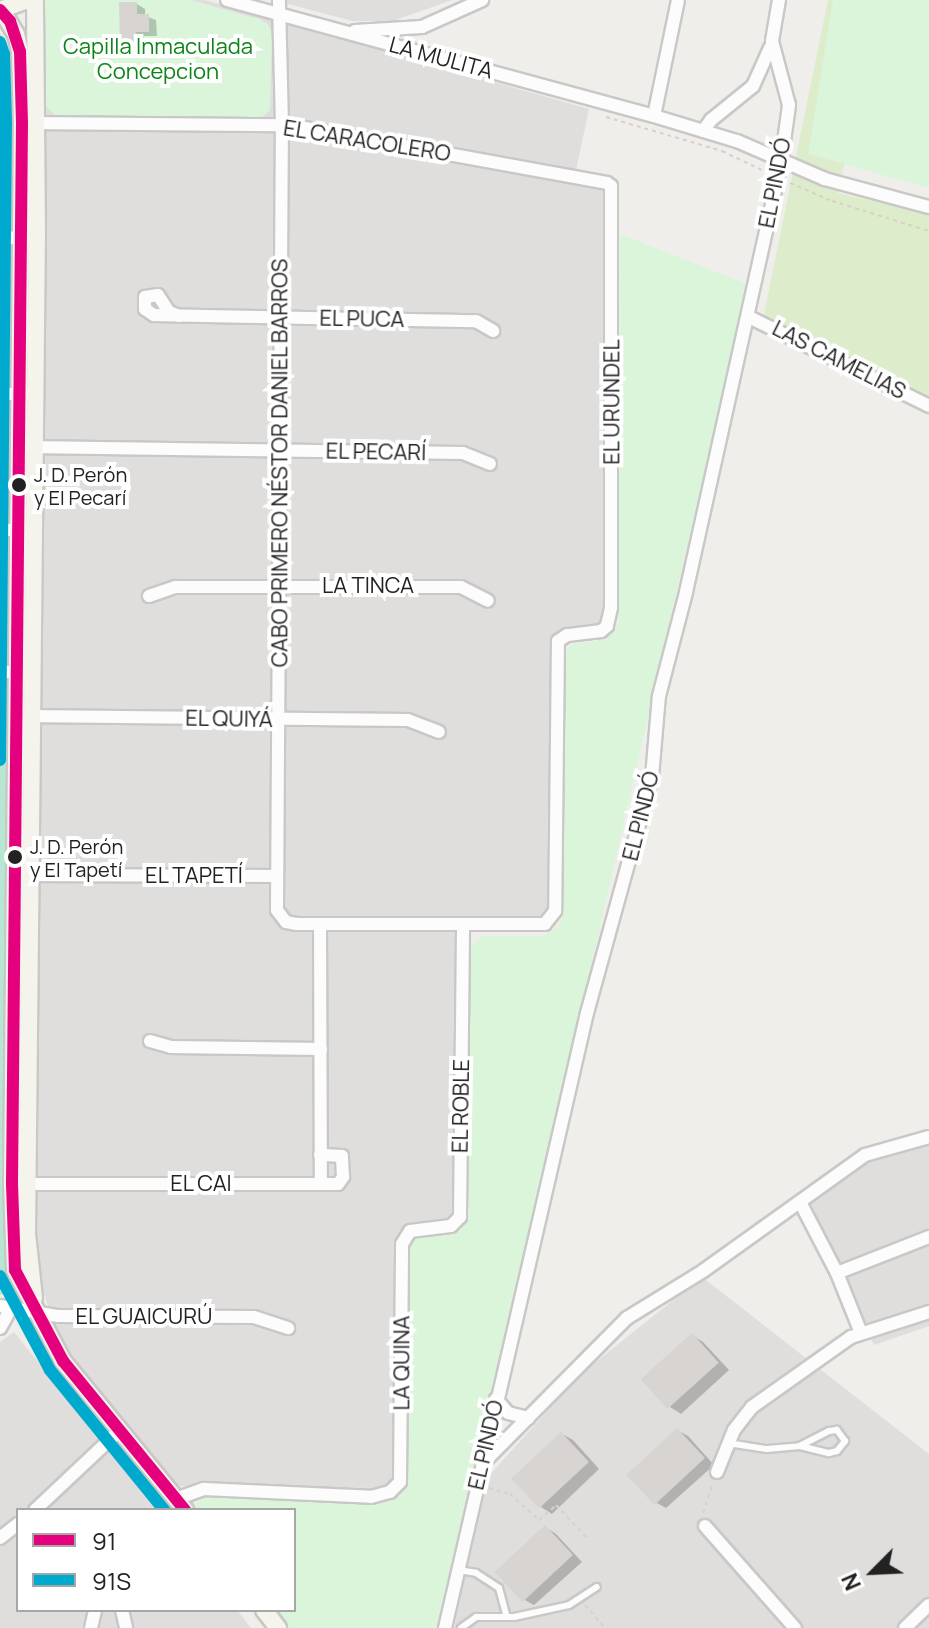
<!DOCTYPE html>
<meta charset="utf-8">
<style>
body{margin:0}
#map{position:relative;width:929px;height:1628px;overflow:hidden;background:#f0eeeb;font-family:Manrope,sans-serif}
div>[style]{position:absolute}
.residential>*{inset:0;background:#dfdedc}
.grass>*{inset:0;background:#ddeccb}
.park>*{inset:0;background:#daf5da}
.pitch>*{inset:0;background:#b7e6d2}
.shadow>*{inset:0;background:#0003}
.building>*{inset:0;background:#d7d4d2;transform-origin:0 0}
.path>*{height:2px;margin-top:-1px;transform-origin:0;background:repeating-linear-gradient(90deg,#dccecd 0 4px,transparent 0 8px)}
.roads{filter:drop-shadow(2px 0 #c9c8c7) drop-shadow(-2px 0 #c9c8c7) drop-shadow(0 2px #c9c8c7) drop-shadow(0 -2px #c9c8c7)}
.service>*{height:6px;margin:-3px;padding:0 3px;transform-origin:3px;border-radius:3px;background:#fdfcfc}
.minor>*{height:12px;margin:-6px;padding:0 6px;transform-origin:6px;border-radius:6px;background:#fdfcfc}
.secondary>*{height:16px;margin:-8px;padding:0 8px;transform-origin:8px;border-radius:8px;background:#f4f4ed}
.bus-1>*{height:12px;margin:-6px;padding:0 6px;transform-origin:6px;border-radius:6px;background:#e5007d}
.bus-2>*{height:12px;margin:-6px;padding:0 6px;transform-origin:6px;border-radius:6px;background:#00a9ce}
.dots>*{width:22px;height:22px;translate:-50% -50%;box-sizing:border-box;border:4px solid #fff;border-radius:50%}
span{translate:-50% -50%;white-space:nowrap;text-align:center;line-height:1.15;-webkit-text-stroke:8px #fff;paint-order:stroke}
.bus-label{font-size:20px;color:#222}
.left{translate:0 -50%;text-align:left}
.park-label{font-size:22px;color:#0c8416}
.street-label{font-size:22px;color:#222}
.legend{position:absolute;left:16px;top:1508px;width:280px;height:104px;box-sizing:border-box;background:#fff;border:2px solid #a7a7a7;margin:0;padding:10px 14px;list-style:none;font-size:24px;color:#222}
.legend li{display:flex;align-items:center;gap:16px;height:40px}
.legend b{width:40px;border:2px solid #a7a7a7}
.north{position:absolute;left:833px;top:1532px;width:80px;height:80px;-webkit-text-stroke:6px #fff;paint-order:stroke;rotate:246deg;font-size:22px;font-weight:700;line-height:32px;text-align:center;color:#222}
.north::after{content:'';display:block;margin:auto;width:28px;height:36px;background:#222;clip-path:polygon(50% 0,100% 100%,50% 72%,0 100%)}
</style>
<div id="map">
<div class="residential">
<div style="clip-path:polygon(42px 0,205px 0,589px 109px,574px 180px,602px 188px,605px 194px,606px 614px,595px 629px,553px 644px,551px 909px,541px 919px,456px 918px,455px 1209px,449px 1220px,414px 1222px,397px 1235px,394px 1473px,388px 1485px,380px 1488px,176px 1486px,57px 1336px,40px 1281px,35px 1204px)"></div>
<div style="clip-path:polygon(273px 0,452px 0,393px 21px,352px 21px)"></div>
<div style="clip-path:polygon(10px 246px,15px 250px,9px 664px,0 668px,0 248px)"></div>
<div style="clip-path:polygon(929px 1145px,929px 1326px,874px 1345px,810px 1201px,860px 1165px,880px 1156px)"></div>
<div style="clip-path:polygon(702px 1277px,929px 1454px,929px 1628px,454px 1628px,484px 1481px,582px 1373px)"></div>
<div style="clip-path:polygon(14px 1332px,157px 1510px,18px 1510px,18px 1610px,237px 1610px,251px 1628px,0 1628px,0 1342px)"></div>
</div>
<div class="grass">
<div style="clip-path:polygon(828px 0,888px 0,870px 43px,838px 193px,929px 214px,929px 400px,766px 320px,764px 314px)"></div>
</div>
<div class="park">
<div style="clip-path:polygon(44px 0,191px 0,259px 19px,268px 24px,272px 33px,270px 110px,262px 117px,55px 115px,45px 105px)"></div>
<div style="clip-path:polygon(833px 0,929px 0,929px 188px,808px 154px)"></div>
<div style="clip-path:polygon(620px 234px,747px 284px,440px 1628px,286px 1628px,271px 1610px,294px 1610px,294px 1510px,193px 1508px,202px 1498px,381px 1502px,402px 1488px,408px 1243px,414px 1238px,450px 1235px,461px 1230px,469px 1219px,469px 948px,483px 936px,542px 936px,554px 930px,562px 920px,565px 650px,574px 643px,595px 642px,610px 635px,619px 622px)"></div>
</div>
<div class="pitch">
<div style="clip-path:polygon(0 33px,4px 41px,8px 223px,0 229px)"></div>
<div style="clip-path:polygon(0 677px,8px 681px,10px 687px,13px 1275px,9px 1291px,0 1295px)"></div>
</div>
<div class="shadow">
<div style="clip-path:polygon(137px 4px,145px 9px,145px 16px,156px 20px,157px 36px,144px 36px,144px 46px,130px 46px,122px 42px)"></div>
<div style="clip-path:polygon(692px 1335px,703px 1342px,729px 1370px,681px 1414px,670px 1407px)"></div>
<div style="clip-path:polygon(677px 1430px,688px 1436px,714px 1465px,666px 1508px,655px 1502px)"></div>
<div style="clip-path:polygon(562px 1434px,573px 1440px,599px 1469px,552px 1514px,541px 1507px)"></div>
<div style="clip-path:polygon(545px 1527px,556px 1534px,582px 1562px,534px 1605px,523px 1599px)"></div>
</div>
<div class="building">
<div style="clip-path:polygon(119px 2px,137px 2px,137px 14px,149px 14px,149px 32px,136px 32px,137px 43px,120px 43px)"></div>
<div style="left:692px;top:1333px;width:40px;height:69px;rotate:48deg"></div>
<div style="left:677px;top:1428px;width:41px;height:69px;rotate:47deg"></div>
<div style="left:561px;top:1432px;width:41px;height:68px;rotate:47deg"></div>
<div style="left:545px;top:1525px;width:41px;height:69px;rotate:47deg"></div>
</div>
<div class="path">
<div style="left:606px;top:117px;width:121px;rotate:16.3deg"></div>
<div style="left:722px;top:151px;width:49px;rotate:25.5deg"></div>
<div style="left:790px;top:183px;width:46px;rotate:23.2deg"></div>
<div style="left:832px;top:201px;width:102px;rotate:17.2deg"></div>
<div style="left:489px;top:1488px;width:22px;rotate:16deg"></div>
<div style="left:510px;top:1494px;width:39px;rotate:42deg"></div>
<div style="left:539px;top:1520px;width:23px;rotate:-41deg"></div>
<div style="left:556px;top:1505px;width:47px;rotate:46.7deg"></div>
<div style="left:703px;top:1513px;width:29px;rotate:-72deg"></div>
<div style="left:585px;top:1605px;width:30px;rotate:49deg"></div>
</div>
<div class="roads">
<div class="service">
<div style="left:728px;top:1443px;width:39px;rotate:9deg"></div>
<div style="left:767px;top:1449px;width:33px;rotate:-5deg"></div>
<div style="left:800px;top:1446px;width:30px;rotate:14deg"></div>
<div style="left:829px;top:1453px;width:8px;rotate:-14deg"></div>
<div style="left:837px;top:1451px;width:13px;rotate:-51deg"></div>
<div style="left:845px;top:1441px;width:14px;rotate:-126deg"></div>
<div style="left:837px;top:1430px;width:8px;rotate:173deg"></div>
<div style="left:829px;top:1431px;width:33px;rotate:153deg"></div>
<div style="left:458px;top:1570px;width:18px;rotate:9deg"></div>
<div style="left:476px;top:1573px;width:27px;rotate:33deg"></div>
<div style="left:499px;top:1588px;width:30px;rotate:75deg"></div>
<div style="left:461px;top:1628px;width:19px;rotate:-36deg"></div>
<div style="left:476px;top:1617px;width:38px"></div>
<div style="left:514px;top:1617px;width:56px;rotate:-12.3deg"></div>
<div style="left:569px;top:1605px;width:33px;rotate:-33deg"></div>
</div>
<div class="minor">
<div style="left:227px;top:0;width:442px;rotate:15.2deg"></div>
<div style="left:654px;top:116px;width:87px;rotate:16.8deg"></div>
<div style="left:737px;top:141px;width:96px;rotate:23.4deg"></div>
<div style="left:825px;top:179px;width:108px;rotate:15.1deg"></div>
<div style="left:355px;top:31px;width:67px;rotate:-3.4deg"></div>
<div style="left:422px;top:27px;width:66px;rotate:-24.2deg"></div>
<div style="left:654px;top:116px;width:118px;rotate:-78.3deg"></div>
<div style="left:30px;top:123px;width:252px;rotate:0.5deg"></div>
<div style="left:282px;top:125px;width:12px;rotate:5deg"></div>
<div style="left:294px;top:126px;width:318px;rotate:10.3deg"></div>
<div style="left:607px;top:183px;width:5px;rotate:37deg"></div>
<div style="left:611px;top:186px;width:422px;rotate:90deg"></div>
<div style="left:611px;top:608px;width:18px;rotate:103deg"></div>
<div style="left:607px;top:626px;width:8px;rotate:140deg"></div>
<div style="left:601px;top:631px;width:34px;rotate:173deg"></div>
<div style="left:567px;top:635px;width:11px;rotate:146deg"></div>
<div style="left:558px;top:641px;width:270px;rotate:90.6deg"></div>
<div style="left:555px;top:911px;width:16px;rotate:128deg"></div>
<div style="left:545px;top:924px;width:248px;rotate:180deg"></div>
<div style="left:297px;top:924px;width:11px;rotate:-170deg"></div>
<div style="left:286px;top:922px;width:15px;rotate:-127deg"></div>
<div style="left:277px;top:910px;width:785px;rotate:-89.64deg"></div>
<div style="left:282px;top:125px;width:125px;rotate:-91.4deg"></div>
<div style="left:703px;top:131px;width:14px;rotate:-54deg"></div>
<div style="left:711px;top:120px;width:54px;rotate:-39deg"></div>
<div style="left:753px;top:86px;width:42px;rotate:-65.9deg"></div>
<div style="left:0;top:240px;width:26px;rotate:-11deg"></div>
<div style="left:179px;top:316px;width:11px;rotate:-158deg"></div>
<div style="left:169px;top:312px;width:20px;rotate:-123deg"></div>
<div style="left:158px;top:295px;width:13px;rotate:171deg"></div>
<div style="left:145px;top:297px;width:12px;rotate:90deg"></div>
<div style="left:145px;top:309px;width:11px;rotate:34deg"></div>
<div style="left:154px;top:315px;width:322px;rotate:1.1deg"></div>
<div style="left:476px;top:321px;width:20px;rotate:30deg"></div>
<div style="left:749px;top:317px;width:201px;rotate:26.3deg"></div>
<div style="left:0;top:394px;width:28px"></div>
<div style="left:27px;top:447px;width:436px;rotate:0.8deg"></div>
<div style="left:463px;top:453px;width:29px;rotate:22deg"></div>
<div style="left:0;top:529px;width:25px;rotate:5deg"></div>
<div style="left:149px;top:596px;width:28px;rotate:-19deg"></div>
<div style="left:175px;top:587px;width:286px"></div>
<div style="left:461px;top:587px;width:30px;rotate:27deg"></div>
<div style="left:0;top:672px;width:25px"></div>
<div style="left:24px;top:716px;width:384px;rotate:0.6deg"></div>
<div style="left:408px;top:720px;width:33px;rotate:21deg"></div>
<div style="left:24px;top:875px;width:253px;rotate:0.2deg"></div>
<div style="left:320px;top:925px;width:259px;rotate:89.8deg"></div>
<div style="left:150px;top:1041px;width:22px;rotate:16deg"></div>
<div style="left:171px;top:1047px;width:150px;rotate:0.8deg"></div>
<div style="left:20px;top:1184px;width:318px"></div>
<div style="left:338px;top:1184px;width:9px;rotate:-54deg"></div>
<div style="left:343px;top:1177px;width:21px;rotate:-93deg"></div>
<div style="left:342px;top:1156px;width:22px;rotate:-177deg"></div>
<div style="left:800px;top:1202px;width:80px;rotate:62.5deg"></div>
<div style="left:837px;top:1273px;width:65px;rotate:68.2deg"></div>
<div style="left:837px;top:1273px;width:99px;rotate:-21.4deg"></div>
<div style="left:0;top:1306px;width:59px;rotate:9.8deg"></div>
<div style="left:58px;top:1316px;width:196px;rotate:0.3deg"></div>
<div style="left:254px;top:1317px;width:36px;rotate:18deg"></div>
<div style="left:0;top:1328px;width:23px;rotate:-61deg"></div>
<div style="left:496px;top:1399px;width:18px;rotate:49deg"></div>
<div style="left:508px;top:1413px;width:21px;rotate:14deg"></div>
<div style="left:486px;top:1460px;width:200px;rotate:-45.2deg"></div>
<div style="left:627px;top:1318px;width:89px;rotate:-31.7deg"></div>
<div style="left:703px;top:1271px;width:199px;rotate:-35.6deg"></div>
<div style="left:865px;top:1155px;width:66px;rotate:-15.7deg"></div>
<div style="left:717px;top:1472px;width:45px;rotate:-68deg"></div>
<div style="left:734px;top:1430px;width:29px;rotate:-52deg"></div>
<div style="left:752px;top:1407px;width:121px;rotate:-35.3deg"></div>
<div style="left:851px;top:1337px;width:82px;rotate:-17.8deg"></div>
<div style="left:176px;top:1499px;width:30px;rotate:-20deg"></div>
<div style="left:204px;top:1489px;width:167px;rotate:2.7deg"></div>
<div style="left:371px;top:1497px;width:20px;rotate:-15deg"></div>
<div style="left:390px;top:1492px;width:14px;rotate:-45deg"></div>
<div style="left:400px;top:1482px;width:238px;rotate:-89.5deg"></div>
<div style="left:402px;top:1244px;width:15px;rotate:-58deg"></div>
<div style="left:410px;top:1231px;width:41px;rotate:-7deg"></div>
<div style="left:451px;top:1226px;width:13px;rotate:-45deg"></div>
<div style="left:460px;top:1217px;width:292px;rotate:-89.4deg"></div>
<div style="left:35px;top:1510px;width:117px;rotate:-43.3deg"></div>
<div style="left:705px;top:1526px;width:136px;rotate:48.6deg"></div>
<div style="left:0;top:1538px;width:23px;rotate:-38deg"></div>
<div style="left:122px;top:1610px;width:18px;rotate:77deg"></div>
<div style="left:91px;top:1628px;width:18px;rotate:-77deg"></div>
<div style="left:445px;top:1628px;width:631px;rotate:-77deg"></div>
<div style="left:587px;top:1013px;width:245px;rotate:-74.6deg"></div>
<div style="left:652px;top:777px;width:81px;rotate:-85.1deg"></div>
<div style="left:659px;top:696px;width:107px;rotate:-75.4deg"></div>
<div style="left:686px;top:592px;width:439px;rotate:-77.5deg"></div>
<div style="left:781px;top:163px;width:59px;rotate:-82.1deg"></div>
<div style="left:789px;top:105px;width:66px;rotate:-104.9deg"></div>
<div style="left:772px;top:41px;width:42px;rotate:-80.3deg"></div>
<div style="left:905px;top:1628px;width:33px;rotate:-44deg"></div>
</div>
<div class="secondary">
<div style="left:0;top:10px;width:30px;rotate:-20deg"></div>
<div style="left:2px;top:11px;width:27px;rotate:59deg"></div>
<div style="left:16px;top:34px;width:17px;rotate:77deg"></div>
<div style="left:20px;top:51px;width:72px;rotate:88.4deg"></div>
<div style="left:22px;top:123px;width:1061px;rotate:90.54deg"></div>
<div style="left:12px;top:1184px;width:86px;rotate:88deg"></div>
<div style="left:15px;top:1270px;width:103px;rotate:62.2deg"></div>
<div style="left:63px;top:1361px;width:193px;rotate:50.7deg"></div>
<div style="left:34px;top:1298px;width:64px;rotate:-96.2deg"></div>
<div style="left:27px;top:1234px;width:999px;rotate:-89.43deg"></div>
<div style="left:37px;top:235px;width:235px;rotate:-90.5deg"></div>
<div style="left:264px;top:1610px;width:23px;rotate:52deg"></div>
</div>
</div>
<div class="bus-1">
<div style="left:0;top:10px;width:15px;rotate:48deg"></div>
<div style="left:10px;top:21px;width:32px;rotate:72deg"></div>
<div style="left:20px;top:51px;width:72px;rotate:88.4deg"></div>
<div style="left:22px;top:123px;width:1061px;rotate:90.54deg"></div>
<div style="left:12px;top:1184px;width:86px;rotate:88deg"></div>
<div style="left:15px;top:1270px;width:103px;rotate:62.2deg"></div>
<div style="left:63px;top:1361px;width:193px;rotate:50.7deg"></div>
</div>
<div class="bus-2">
<div style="left:0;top:42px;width:13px;rotate:72deg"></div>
<div style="left:4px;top:54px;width:69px;rotate:88.3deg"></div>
<div style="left:6px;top:123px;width:637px;rotate:90.54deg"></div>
<div style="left:0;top:1276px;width:106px;rotate:62deg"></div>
<div style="left:50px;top:1370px;width:181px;rotate:50.8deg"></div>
</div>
<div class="dots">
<div style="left:19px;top:485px;background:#222"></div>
<div style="left:15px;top:857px;background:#222"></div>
</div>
<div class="bus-label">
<span class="left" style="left:34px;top:486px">J. D. Perón<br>y El Pecarí</span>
<span class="left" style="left:30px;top:858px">J. D. Perón<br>y El Tapetí</span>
</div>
<div class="park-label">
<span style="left:158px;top:59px">Capilla Inmaculada<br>Concepcion</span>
</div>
<div class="street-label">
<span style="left:441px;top:58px;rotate:15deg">LA MULITA</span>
<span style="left:367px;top:141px;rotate:9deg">EL CARACOLERO</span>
<span style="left:775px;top:183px;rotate:-79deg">EL PINDÓ</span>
<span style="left:362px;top:319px;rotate:1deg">EL PUCA</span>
<span style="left:839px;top:360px;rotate:27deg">LAS CAMELIAS</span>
<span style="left:612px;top:402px;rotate:-90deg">EL URUNDEL</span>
<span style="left:376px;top:452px;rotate:1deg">EL PECARÍ</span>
<span style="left:280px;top:463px;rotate:-90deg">CABO PRIMERO NÉSTOR DANIEL BARROS</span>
<span style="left:368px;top:586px">LA TINCA</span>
<span style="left:229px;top:719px;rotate:1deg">EL QUIYÁ</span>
<span style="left:641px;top:816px;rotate:-76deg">EL PINDÓ</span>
<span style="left:194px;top:876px">EL TAPETÍ</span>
<span style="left:461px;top:1106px;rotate:-89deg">EL ROBLE</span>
<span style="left:201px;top:1184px">EL CAI</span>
<span style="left:144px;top:1317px">EL GUAICURÚ</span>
<span style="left:402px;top:1363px;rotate:-90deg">LA QUINA</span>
<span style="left:486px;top:1445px;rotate:-77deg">EL PINDÓ</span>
</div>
<ul class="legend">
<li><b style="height:10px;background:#e5007d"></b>91</li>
<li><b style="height:10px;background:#00a9ce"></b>91S</li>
</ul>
<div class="north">N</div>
</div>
